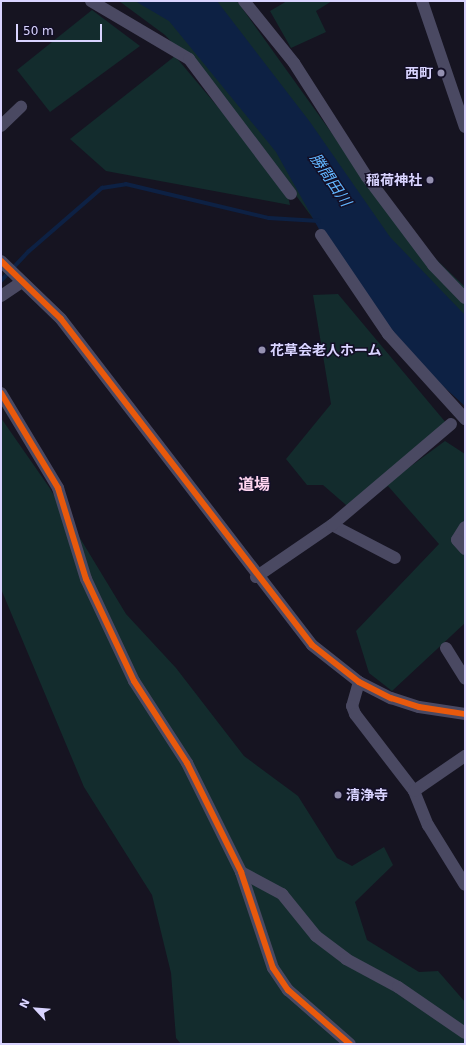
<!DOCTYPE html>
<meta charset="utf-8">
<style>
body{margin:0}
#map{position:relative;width:466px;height:1045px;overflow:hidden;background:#161421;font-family:"DejaVu Sans","Noto Sans JP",sans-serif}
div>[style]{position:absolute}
.green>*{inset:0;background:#132c2d}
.water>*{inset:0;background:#0d2144}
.stream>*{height:3.5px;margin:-1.75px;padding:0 1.75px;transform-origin:1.75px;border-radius:1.75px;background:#0d2144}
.minor>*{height:12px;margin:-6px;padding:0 6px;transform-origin:6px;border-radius:6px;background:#4a4962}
.cycleway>*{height:6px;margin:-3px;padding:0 3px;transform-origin:3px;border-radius:3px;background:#e8590c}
.dots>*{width:11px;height:11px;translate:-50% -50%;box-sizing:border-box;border:2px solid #130f26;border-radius:50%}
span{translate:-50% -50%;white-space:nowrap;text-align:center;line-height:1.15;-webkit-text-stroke:3px #130f26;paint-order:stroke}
.poi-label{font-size:14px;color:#d9d4ff;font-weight:700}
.right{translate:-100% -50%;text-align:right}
.left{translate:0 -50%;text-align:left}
.water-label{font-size:15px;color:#62b6ff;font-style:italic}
.quarter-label{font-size:16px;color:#ffd6f0;font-weight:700}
.frame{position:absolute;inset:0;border:2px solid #d9d4ff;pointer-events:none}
.north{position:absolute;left:16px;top:989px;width:40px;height:40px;-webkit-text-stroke:3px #130f26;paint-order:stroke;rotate:296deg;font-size:11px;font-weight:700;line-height:16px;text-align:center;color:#d9d4ff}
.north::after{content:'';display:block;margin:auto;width:14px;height:18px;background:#d9d4ff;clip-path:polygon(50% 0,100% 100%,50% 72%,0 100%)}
.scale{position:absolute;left:16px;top:24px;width:86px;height:18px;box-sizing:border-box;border:2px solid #d9d4ff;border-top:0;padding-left:5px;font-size:12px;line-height:14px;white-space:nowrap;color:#d9d4ff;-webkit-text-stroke:3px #130f26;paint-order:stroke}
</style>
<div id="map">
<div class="green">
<div style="clip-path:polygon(119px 1px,237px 1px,392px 217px,465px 287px,465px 406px,340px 255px,223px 97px,165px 35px)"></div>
<div style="clip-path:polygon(287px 1px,332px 1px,316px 11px,326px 32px,291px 48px,270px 11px)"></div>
<div style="clip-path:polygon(92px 10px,140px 46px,50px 112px,17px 70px)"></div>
<div style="clip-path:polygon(175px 56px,286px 188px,290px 205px,106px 171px,70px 139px)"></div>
<div style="clip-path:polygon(338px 294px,447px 424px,400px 474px,445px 441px,465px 454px,465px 522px,455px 532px,465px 548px,465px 623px,392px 691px,369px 673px,356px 631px,439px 544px,388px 486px,353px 511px,323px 485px,307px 485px,286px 459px,331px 404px,313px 295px)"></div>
<div style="clip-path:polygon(1px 418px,49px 487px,126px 614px,176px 668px,244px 756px,298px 796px,337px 858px,352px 866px,384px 847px,393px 865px,355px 902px,367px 940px,419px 972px,438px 971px,465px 1002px,465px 1044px,181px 1044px,176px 1038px,171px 973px,152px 895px,84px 787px,1px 589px)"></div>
</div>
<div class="water">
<div style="clip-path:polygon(135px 1px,217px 1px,310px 122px,390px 237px,465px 315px,465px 406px,393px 341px,330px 249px,276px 152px,169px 21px)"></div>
</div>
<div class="stream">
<div style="left:1px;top:281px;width:40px;rotate:-47deg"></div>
<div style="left:28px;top:252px;width:98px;rotate:-40.9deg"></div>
<div style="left:102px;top:188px;width:24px;rotate:-9deg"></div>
<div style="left:126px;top:184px;width:147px;rotate:13.4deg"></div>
<div style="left:269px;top:218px;width:50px;rotate:3.4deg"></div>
</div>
<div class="minor">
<div style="left:91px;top:1px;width:114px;rotate:30.6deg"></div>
<div style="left:189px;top:59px;width:169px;rotate:52.9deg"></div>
<div style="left:244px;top:1px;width:80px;rotate:51.1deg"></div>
<div style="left:294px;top:63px;width:135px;rotate:57.4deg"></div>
<div style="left:367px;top:177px;width:110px;rotate:53.1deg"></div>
<div style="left:433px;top:265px;width:46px;rotate:45.9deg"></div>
<div style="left:422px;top:1px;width:133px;rotate:71.2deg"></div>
<div style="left:1px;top:126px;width:28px;rotate:-44deg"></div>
<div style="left:321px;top:235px;width:120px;rotate:55.9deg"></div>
<div style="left:388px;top:334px;width:115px;rotate:47.8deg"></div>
<div style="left:1px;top:261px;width:83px;rotate:44deg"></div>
<div style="left:61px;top:319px;width:411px;rotate:52.4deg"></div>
<div style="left:312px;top:645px;width:60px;rotate:38.2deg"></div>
<div style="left:359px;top:682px;width:36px;rotate:27deg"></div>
<div style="left:391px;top:698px;width:29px;rotate:18deg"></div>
<div style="left:419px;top:707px;width:47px;rotate:8.7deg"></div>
<div style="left:1px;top:296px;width:25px;rotate:-34deg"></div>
<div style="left:1px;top:393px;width:111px;rotate:59deg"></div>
<div style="left:58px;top:488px;width:95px;rotate:72.9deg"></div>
<div style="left:86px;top:579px;width:113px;rotate:64.8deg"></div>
<div style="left:134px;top:681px;width:98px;rotate:57.1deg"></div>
<div style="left:187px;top:763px;width:122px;rotate:63.6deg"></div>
<div style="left:241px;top:872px;width:101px;rotate:71.6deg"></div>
<div style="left:273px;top:968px;width:27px;rotate:56deg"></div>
<div style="left:288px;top:990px;width:82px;rotate:41.1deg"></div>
<div style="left:332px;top:525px;width:71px;rotate:27.6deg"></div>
<div style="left:465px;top:527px;width:15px;rotate:122deg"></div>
<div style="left:457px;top:540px;width:12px;rotate:48deg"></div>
<div style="left:256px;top:577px;width:92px;rotate:-34.4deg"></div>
<div style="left:332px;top:525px;width:156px;rotate:-40.3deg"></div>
<div style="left:446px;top:648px;width:36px;rotate:58deg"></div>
<div style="left:359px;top:682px;width:25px;rotate:106deg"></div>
<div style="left:352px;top:706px;width:9px;rotate:69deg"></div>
<div style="left:355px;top:714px;width:97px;rotate:52.5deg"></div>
<div style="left:414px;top:791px;width:37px;rotate:68deg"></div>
<div style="left:428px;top:825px;width:70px;rotate:58.3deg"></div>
<div style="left:414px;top:791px;width:62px;rotate:-34.5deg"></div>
<div style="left:241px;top:872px;width:47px;rotate:28.2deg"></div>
<div style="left:282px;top:894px;width:54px;rotate:51deg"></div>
<div style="left:316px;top:936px;width:38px;rotate:37deg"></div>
<div style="left:346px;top:959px;width:59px;rotate:28.3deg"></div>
<div style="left:398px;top:987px;width:81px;rotate:34.5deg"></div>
</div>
<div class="cycleway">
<div style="left:1px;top:261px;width:83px;rotate:44deg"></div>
<div style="left:61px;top:319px;width:411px;rotate:52.4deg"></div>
<div style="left:312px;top:645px;width:60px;rotate:38.2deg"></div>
<div style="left:359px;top:682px;width:36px;rotate:27deg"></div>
<div style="left:391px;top:698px;width:29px;rotate:18deg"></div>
<div style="left:419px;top:707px;width:47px;rotate:8.7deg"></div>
<div style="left:1px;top:393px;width:111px;rotate:59deg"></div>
<div style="left:58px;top:488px;width:95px;rotate:72.9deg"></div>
<div style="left:86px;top:579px;width:113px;rotate:64.8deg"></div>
<div style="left:134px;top:681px;width:98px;rotate:57.1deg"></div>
<div style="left:187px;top:763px;width:122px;rotate:63.6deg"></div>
<div style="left:241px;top:872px;width:101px;rotate:71.6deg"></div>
<div style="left:273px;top:968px;width:27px;rotate:56deg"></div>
<div style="left:288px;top:990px;width:82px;rotate:41.1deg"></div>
</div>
<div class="dots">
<div style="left:441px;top:73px;background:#9591b1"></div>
<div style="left:430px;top:180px;background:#9591b1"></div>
<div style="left:262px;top:350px;background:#9591b1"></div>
<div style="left:338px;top:795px;background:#9591b1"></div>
</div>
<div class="poi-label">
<span class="right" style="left:433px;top:73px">西町</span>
<span class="right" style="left:422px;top:180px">稲荷神社</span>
<span class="left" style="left:270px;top:350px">花草会老人ホーム</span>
<span class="left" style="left:346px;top:795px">清浄寺</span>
</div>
<div class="water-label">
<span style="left:330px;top:180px;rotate:56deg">勝間田川</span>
</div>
<div class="quarter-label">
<span style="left:254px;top:485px">道場</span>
</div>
<div class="frame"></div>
<div class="north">N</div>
<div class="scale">50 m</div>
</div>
